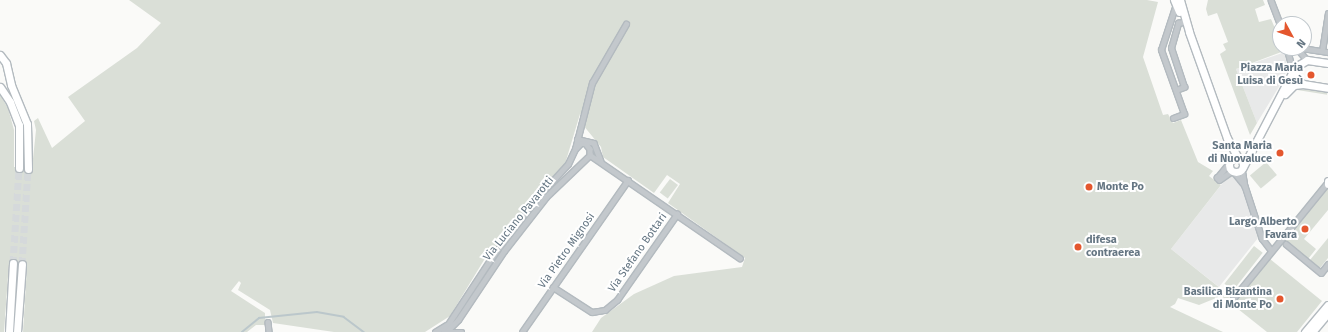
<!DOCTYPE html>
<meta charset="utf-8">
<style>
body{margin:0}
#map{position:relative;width:1328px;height:332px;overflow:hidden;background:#fafaf8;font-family:"Fira Sans",sans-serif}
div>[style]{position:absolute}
.built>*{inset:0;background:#e8e9e9}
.green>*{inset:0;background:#dadfd7;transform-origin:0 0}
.stream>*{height:1.5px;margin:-0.75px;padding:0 0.75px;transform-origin:0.75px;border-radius:0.75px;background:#bbc7cb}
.secondary-tunnel>*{height:7px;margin-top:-3.5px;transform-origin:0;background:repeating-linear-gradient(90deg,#d5d9db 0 7px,transparent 0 10.5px)}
.roads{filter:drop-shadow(1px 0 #b3babf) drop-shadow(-1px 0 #b3babf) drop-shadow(0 1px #b3babf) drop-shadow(0 -1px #b3babf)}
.street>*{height:4.5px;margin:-2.25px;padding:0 2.25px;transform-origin:2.25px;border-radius:2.25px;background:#c3c8cc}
.secondary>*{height:7px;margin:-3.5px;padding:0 3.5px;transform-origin:3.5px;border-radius:3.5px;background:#fff}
.secondary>.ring{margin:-3.5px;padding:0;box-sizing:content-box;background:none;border:7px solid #fff;border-radius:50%}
.dots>*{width:11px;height:11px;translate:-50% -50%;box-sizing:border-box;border:2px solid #fff;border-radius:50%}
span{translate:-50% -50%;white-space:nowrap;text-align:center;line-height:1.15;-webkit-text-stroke:4px #fff;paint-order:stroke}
.poi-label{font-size:11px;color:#657683;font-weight:700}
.right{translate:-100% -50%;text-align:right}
.left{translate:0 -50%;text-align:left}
.street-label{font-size:11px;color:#657683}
.north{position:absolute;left:1272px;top:16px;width:40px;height:40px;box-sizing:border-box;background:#fff;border:1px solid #c1c8cd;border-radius:50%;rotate:130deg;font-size:11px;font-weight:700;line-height:16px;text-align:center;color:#657683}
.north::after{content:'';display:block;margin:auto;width:14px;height:18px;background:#e4572e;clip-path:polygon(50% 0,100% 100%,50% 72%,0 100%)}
</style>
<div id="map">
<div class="built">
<div style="clip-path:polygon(1285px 52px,1287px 69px,1283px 80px,1257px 123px,1236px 69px)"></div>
<div style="clip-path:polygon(1229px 175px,1235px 177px,1241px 186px,1258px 238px,1219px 287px,1171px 249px)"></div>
</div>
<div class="green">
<div style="clip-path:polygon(129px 0,1147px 0,1158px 2px,1143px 57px,1163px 115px,1168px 114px,1173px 123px,1181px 120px,1198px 162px,1213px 171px,1209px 176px,1221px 185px,1171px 249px,1230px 296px,1227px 300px,1221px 296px,1199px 305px,1178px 298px,1175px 304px,1170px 307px,1223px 332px,592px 332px,601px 318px,634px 294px,674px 276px,742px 267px,745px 258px,668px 203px,680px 184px,667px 175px,654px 193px,603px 157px,601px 147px,583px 125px,585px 116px,580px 114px,565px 164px,536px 193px,517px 221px,484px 260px,450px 316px,425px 332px,334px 332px,273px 323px,270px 310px,238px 290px,241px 283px,239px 281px,231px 291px,265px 313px,265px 325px,256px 325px,247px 332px,23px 332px,27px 265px,9px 263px,4px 332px,0 332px,0 95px,8px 108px,14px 130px,14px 167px,32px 168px,36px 130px,34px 121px,38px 118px,52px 148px,85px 121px,68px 97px,137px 48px,161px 23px)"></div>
<div style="clip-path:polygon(1208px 0,1263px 0,1265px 5px,1255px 9px,1259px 22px,1271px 19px,1280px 40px,1280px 48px,1284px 51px,1236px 69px,1257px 123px,1250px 135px,1220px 54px,1226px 50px,1223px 44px,1228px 42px,1217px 13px,1208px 16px,1206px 9px)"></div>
<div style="left:1298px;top:86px;width:30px;height:4px;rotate:9deg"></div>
<div style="left:1266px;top:162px;width:17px;height:21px;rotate:50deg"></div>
<div style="left:670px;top:179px;width:10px;height:17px;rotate:37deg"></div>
<div style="clip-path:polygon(1328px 188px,1328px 210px,1304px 239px,1316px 249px,1308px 259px,1285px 240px)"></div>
<div style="clip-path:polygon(1328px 238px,1328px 258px,1320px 268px,1310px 260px)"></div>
<div style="left:1254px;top:246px;width:11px;height:48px;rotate:38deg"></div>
<div style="clip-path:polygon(1270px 259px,1322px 301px,1297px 332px,1267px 332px,1233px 305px)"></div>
</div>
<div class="stream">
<div style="left:242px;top:332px;width:22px;rotate:-39deg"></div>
<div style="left:259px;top:318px;width:58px;rotate:-5.9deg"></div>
<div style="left:317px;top:312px;width:27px;rotate:10deg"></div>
<div style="left:344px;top:317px;width:25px;rotate:37deg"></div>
</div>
<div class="secondary-tunnel">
<div style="left:13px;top:263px;width:95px;rotate:-86.4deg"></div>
<div style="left:22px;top:264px;width:95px;rotate:-86.4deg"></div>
</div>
<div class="roads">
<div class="street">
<div style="left:1271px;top:0;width:26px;rotate:69deg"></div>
<div style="left:1287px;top:48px;width:23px;rotate:75deg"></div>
<div style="left:1297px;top:48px;width:16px;rotate:50deg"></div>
<div style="left:1302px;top:48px;width:26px;rotate:9deg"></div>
<div style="left:1322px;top:51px;width:38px;rotate:-81deg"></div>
<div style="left:1176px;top:90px;width:9px;rotate:-21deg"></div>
<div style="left:1184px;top:87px;width:41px;rotate:-108.4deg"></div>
<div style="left:1171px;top:48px;width:26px;rotate:-74deg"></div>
<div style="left:1178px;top:23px;width:5px;rotate:-11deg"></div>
<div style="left:1173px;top:118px;width:12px;rotate:-20deg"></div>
<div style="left:1184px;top:114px;width:68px;rotate:-109.8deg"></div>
<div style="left:1161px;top:50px;width:48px;rotate:-71.9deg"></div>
<div style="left:577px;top:139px;width:17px;rotate:13deg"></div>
<div style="left:594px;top:143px;width:19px;rotate:69deg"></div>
<div style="left:576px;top:148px;width:6px;rotate:-45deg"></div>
<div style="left:580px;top:144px;width:6px"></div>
<div style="left:586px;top:144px;width:6px;rotate:51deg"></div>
<div style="left:590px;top:149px;width:6px;rotate:90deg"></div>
<div style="left:1242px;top:168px;width:18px;rotate:81deg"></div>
<div style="left:1245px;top:186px;width:55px;rotate:71.9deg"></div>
<div style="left:1262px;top:238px;width:15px;rotate:53deg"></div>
<div style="left:1234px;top:172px;width:14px;rotate:51deg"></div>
<div style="left:1219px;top:180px;width:3px;rotate:-135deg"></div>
<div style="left:1217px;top:178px;width:19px;rotate:-51deg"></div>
<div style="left:1219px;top:180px;width:16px;rotate:-35deg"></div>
<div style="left:1286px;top:244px;width:45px;rotate:39.6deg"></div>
<div style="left:1321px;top:273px;width:11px;rotate:-52deg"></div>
<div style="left:553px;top:287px;width:46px;rotate:32.7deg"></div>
<div style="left:592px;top:312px;width:13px;rotate:-9deg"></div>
<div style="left:605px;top:310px;width:16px;rotate:-40deg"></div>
<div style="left:617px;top:300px;width:105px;rotate:-55.1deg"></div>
<div style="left:1232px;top:300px;width:151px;rotate:-50.9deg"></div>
<div style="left:268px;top:322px;width:10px;rotate:84deg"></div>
<div style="left:435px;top:332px;width:13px;rotate:-32deg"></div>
<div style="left:443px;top:332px;width:93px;rotate:-56.8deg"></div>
<div style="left:494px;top:254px;width:69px;rotate:-52.6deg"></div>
<div style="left:536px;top:199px;width:47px;rotate:-47.6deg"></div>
<div style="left:568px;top:164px;width:17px;rotate:-65deg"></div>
<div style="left:575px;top:149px;width:68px;rotate:-75.6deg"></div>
<div style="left:592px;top:83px;width:68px;rotate:-60deg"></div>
<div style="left:446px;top:332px;width:17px;rotate:-45deg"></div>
<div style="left:458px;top:320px;width:83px;rotate:-56.3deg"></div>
<div style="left:504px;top:251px;width:68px;rotate:-52.1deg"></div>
<div style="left:546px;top:197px;width:61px;rotate:-43.7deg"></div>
<div style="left:590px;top:155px;width:182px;rotate:34.5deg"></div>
<div style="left:449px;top:332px;width:13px"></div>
<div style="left:522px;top:332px;width:185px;rotate:-55.1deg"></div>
</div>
<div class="secondary">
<div style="left:1174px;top:0;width:13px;rotate:67deg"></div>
<div style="left:1180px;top:0;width:33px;rotate:74deg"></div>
<div style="left:1189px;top:32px;width:113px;rotate:70.3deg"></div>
<div style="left:1227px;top:138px;width:23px;rotate:61deg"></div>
<div style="left:0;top:55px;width:10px;rotate:53deg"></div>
<div style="left:6px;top:63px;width:23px;rotate:77deg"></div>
<div style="left:11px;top:85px;width:42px;rotate:67.7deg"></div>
<div style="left:27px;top:124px;width:45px;rotate:88.7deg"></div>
<div style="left:1293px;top:70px;width:11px;rotate:68deg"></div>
<div style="left:1297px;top:80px;width:7px;rotate:34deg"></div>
<div style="left:1303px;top:84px;width:25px;rotate:9deg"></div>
<div style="left:0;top:87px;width:18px;rotate:56deg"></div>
<div style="left:10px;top:102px;width:25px;rotate:69deg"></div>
<div style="left:19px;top:125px;width:43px;rotate:90deg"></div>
<div style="left:1285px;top:94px;width:13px;rotate:-45deg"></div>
<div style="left:1294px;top:85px;width:9px;rotate:-6deg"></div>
<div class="ring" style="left:1229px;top:158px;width:7px;height:7px"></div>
<div style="left:1243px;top:167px;width:113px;rotate:-62.5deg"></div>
<div style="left:1295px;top:67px;width:14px;rotate:-30deg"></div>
<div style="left:1307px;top:60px;width:21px;rotate:8deg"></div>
<div style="left:1328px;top:181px;width:3px;rotate:90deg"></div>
<div style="left:9px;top:332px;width:69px;rotate:-86.7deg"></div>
<div style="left:17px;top:332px;width:68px;rotate:-85.8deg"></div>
<div style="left:1305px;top:332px;width:35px;rotate:-50deg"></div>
<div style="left:1312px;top:332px;width:25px;rotate:-50deg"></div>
</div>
</div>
<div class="dots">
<div style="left:1311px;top:75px;background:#e4572e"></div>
<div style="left:1280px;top:153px;background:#e4572e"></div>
<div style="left:1089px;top:187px;background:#e4572e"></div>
<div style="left:1305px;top:229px;background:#e4572e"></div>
<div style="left:1078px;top:247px;background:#e4572e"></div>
<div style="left:1280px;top:299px;background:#e4572e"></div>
</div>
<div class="poi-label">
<span class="right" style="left:1303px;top:75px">Piazza Maria<br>Luisa di Gesù</span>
<span class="right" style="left:1272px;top:153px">Santa Maria<br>di Nuovaluce</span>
<span class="left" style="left:1097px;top:187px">Monte Po</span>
<span class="right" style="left:1297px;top:229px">Largo Alberto<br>Favara</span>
<span class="left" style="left:1086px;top:247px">difesa<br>contraerea</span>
<span class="right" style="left:1272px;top:299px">Basilica Bizantina<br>di Monte Po</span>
</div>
<div class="street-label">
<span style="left:519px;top:219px;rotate:-51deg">Via Luciano Pavarotti</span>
<span style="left:567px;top:251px;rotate:-55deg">Via Pietro Mignosi</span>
<span style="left:638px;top:253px;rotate:-55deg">Via Stefano Bottari</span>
</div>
<div class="north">N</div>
</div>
